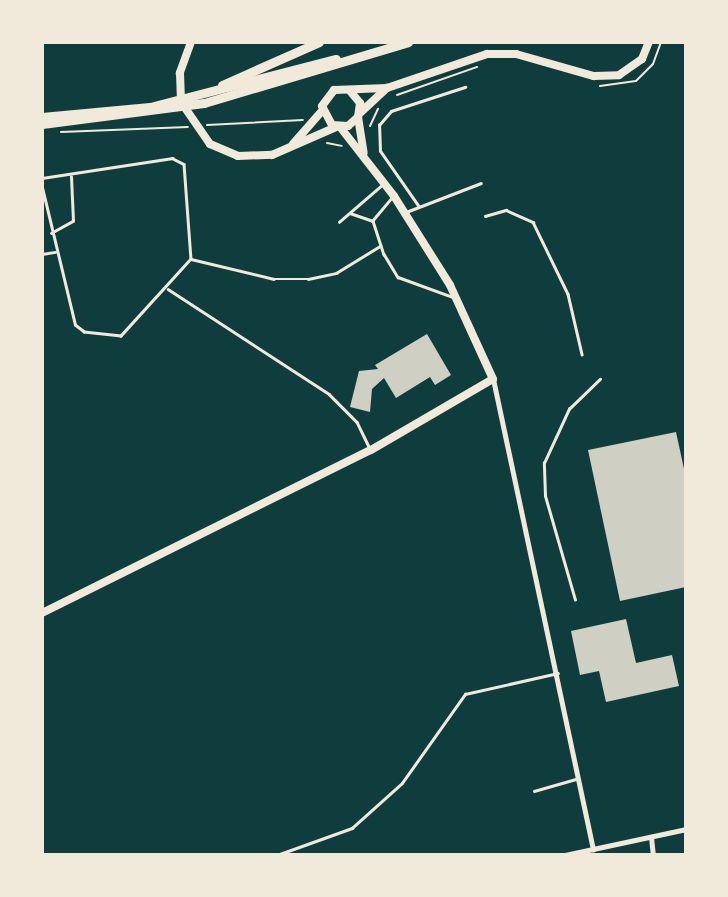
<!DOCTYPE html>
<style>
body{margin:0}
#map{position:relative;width:728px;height:897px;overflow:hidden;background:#0f3d3e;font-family:"Archivo Narrow",sans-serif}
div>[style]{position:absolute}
.building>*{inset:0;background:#cfcfc3}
.path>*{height:2px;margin:-1px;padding:0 1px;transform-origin:1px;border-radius:1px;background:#f1e9da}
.service>*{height:2.5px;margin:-1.25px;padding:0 1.25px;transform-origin:1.25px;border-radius:1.25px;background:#f1e9da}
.minor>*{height:5px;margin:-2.5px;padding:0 2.5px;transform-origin:2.5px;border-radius:2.5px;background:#f1e9da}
.secondary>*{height:8px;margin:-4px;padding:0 4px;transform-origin:4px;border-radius:4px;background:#f1e9da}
.primary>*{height:9px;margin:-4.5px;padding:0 4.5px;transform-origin:4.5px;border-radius:4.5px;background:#f1e9da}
span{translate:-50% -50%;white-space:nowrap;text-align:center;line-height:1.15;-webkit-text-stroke:7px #f1e9da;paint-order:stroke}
.frame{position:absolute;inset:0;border:44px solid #f1e9da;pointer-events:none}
</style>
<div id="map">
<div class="building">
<div style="clip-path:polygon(427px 334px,451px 375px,435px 385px,430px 377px,396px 398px,384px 378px,372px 389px,370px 412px,350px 407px,359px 371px,378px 369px,375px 365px)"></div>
<div style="clip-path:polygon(676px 432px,686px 478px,686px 587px,620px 601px,588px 450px)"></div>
<div style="clip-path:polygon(626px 619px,636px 663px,672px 655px,679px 686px,606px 702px,599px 671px,580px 675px,571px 631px)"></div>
</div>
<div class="path">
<div style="left:600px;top:86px;width:36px;rotate:-8deg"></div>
<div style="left:636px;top:81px;width:24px;rotate:-45deg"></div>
<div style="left:653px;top:64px;width:23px;rotate:-70deg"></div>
<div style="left:397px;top:95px;width:85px;rotate:-19.3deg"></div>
<div style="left:207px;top:125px;width:96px;rotate:-3deg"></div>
<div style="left:370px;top:126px;width:19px;rotate:-65deg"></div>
<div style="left:61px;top:132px;width:127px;rotate:-2.3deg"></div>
<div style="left:327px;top:143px;width:15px;rotate:11deg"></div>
</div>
<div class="service">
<div style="left:42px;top:178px;width:132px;rotate:-8.7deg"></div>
<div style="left:172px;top:158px;width:13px;rotate:27deg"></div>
<div style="left:184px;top:164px;width:95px;rotate:85.8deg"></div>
<div style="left:191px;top:259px;width:104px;rotate:132.3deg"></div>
<div style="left:121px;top:336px;width:37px;rotate:-174deg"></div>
<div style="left:84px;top:332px;width:11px;rotate:-142deg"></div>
<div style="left:75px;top:325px;width:141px;rotate:-103.5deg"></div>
<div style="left:392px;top:198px;width:30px;rotate:130deg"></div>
<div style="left:373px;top:221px;width:35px;rotate:72deg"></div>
<div style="left:384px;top:254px;width:27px;rotate:59deg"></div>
<div style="left:398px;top:277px;width:59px;rotate:20deg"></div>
<div style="left:419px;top:207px;width:68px;rotate:-124.9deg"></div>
<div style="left:380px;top:151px;width:26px;rotate:-92deg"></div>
<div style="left:379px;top:125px;width:18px;rotate:-49deg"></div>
<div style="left:391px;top:111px;width:78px;rotate:-18deg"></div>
<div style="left:406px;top:212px;width:80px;rotate:-21.1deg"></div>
<div style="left:350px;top:213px;width:24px;rotate:19deg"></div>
<div style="left:485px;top:216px;width:22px;rotate:-16deg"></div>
<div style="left:506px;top:210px;width:30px;rotate:24deg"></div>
<div style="left:533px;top:222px;width:80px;rotate:64.1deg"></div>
<div style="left:568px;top:294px;width:62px;rotate:76.9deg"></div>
<div style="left:339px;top:222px;width:57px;rotate:-40.7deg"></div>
<div style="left:51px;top:233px;width:25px;rotate:-29deg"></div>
<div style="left:73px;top:221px;width:44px;rotate:-92.6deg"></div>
<div style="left:42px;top:254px;width:13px;rotate:-9deg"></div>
<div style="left:191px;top:259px;width:85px;rotate:13.5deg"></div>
<div style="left:274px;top:279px;width:34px"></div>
<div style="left:308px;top:279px;width:29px;rotate:-12deg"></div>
<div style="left:336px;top:273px;width:52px;rotate:-31.5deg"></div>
<div style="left:168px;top:289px;width:192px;rotate:33.1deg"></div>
<div style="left:329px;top:394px;width:40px;rotate:45deg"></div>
<div style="left:357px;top:422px;width:28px;rotate:64deg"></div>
<div style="left:575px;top:600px;width:108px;rotate:-106.1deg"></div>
<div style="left:545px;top:496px;width:33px;rotate:-92deg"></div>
<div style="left:544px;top:463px;width:60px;rotate:-65.2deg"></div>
<div style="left:569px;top:409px;width:43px;rotate:-44.1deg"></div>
<div style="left:534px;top:791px;width:44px;rotate:-15.9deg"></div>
<div style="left:277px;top:855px;width:80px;rotate:-19.8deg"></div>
<div style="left:352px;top:828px;width:67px;rotate:-42deg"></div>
<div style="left:402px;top:783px;width:109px;rotate:-54.7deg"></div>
<div style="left:465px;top:694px;width:95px;rotate:-12.7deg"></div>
</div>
<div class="minor">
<div style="left:493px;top:379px;width:481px;rotate:78deg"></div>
<div style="left:651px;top:837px;width:18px;rotate:84deg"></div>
<div style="left:565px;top:855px;width:124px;rotate:-12.1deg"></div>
</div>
<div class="secondary">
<div style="left:191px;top:42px;width:33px;rotate:110deg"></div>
<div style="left:180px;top:73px;width:29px;rotate:88deg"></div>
<div style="left:181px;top:102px;width:51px;rotate:55.4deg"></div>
<div style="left:210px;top:144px;width:30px;rotate:23deg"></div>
<div style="left:238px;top:156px;width:34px;rotate:-2deg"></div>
<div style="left:272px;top:155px;width:70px;rotate:-23.6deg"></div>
<div style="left:350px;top:91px;width:16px;rotate:50deg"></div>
<div style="left:360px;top:103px;width:14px;rotate:98deg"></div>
<div style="left:358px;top:117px;width:13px;rotate:138deg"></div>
<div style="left:348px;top:126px;width:16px;rotate:-176deg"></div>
<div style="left:332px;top:125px;width:21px;rotate:-118deg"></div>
<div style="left:322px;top:106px;width:20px;rotate:-53deg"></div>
<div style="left:334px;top:90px;width:53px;rotate:-2.2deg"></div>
<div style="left:387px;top:88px;width:106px;rotate:-18.8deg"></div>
<div style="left:487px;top:54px;width:29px"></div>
<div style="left:516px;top:54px;width:81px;rotate:15.8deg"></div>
<div style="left:594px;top:76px;width:25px;rotate:-2deg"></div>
<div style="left:619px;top:75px;width:28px;rotate:-35deg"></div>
<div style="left:642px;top:59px;width:18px;rotate:-68deg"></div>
<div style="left:360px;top:113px;width:37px;rotate:-43deg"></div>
<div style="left:358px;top:117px;width:36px;rotate:81deg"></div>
<div style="left:293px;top:144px;width:44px;rotate:-48.7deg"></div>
<div style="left:42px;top:613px;width:367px;rotate:-26.4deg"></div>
<div style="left:371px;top:450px;width:141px;rotate:-30.2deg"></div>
<div style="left:493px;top:379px;width:103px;rotate:-114.6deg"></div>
<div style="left:450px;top:285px;width:105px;rotate:-122.2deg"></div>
<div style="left:394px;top:196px;width:88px;rotate:-128deg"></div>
</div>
<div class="primary">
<div style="left:222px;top:85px;width:106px;rotate:-23.9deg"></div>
<div style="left:42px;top:117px;width:108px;rotate:-5.3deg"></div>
<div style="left:150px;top:107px;width:192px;rotate:-14.5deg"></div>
<div style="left:42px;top:124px;width:163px;rotate:-7.4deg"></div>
<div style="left:204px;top:103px;width:213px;rotate:-16.6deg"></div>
</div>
<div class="frame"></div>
</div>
